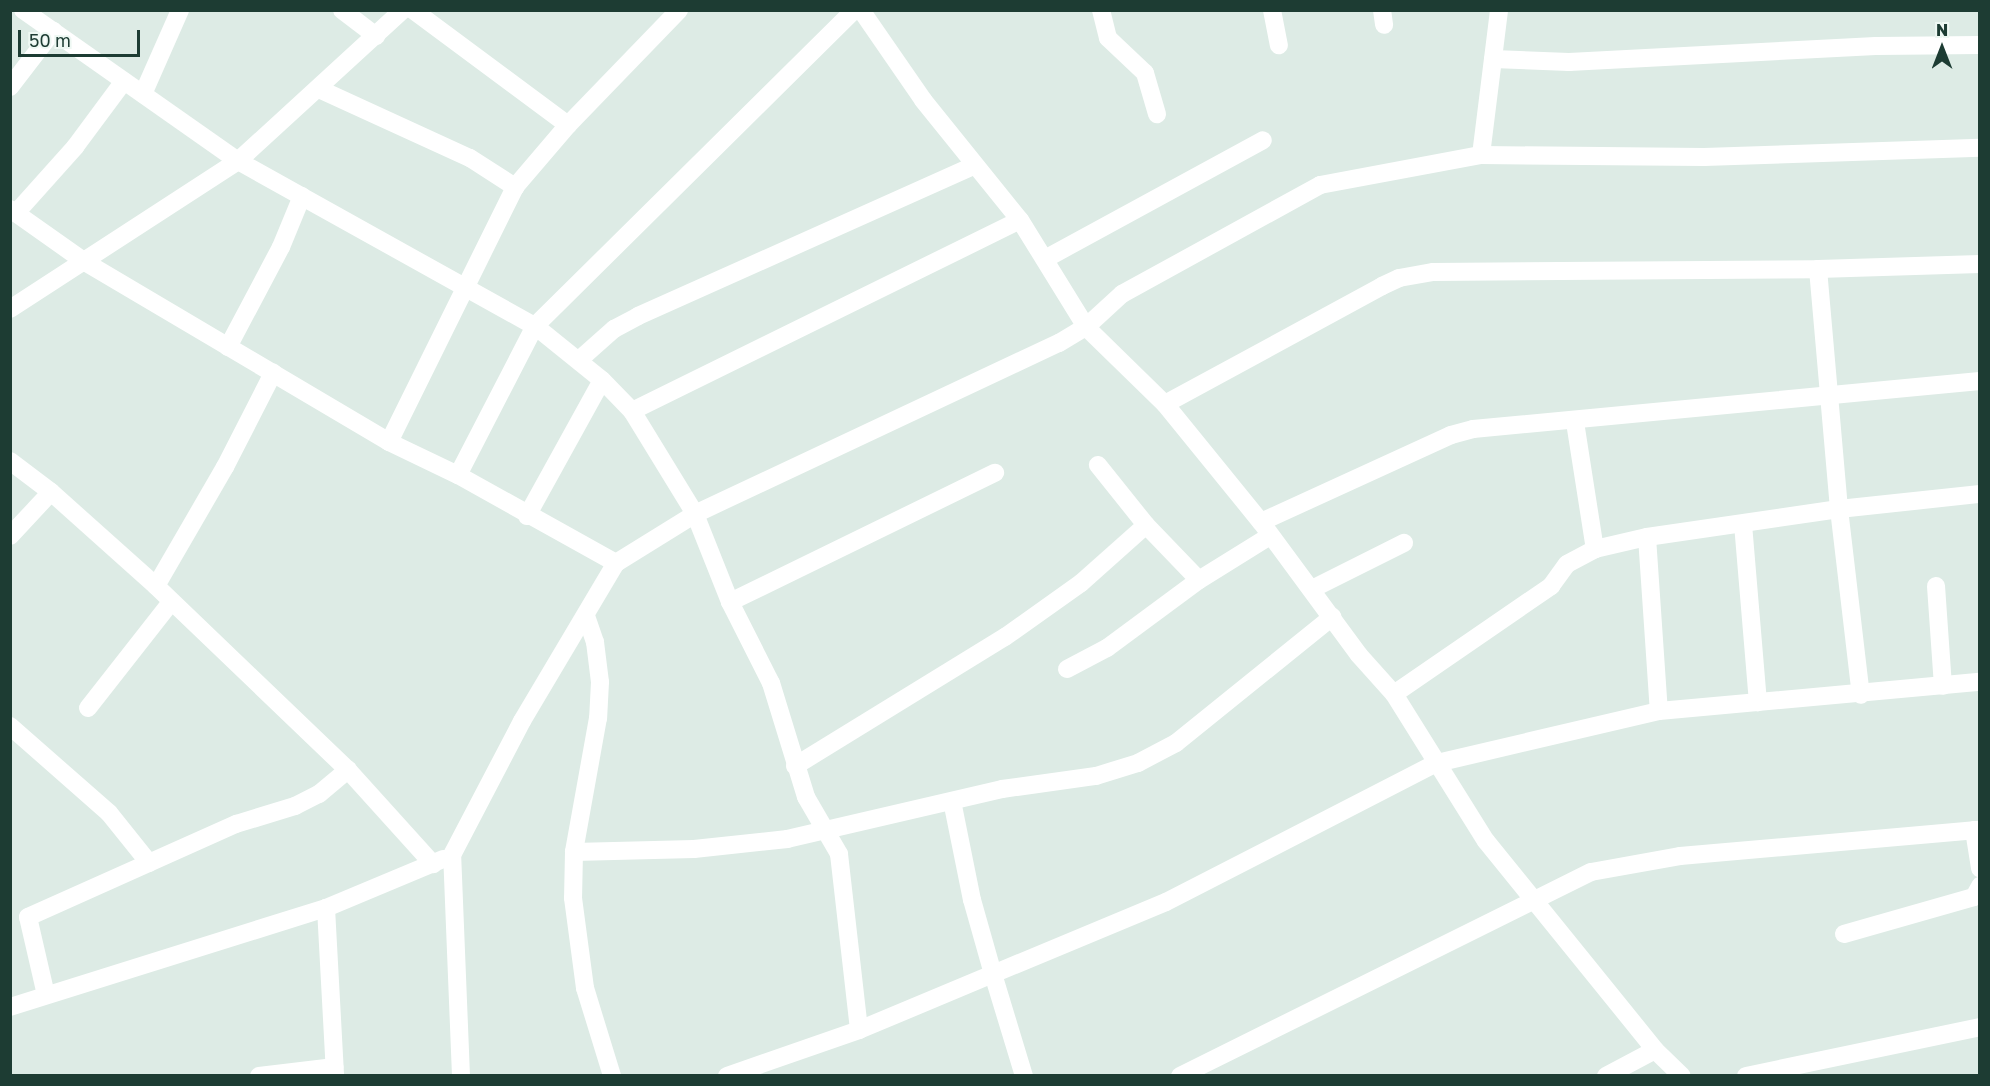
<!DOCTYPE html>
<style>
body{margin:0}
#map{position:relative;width:1990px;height:1086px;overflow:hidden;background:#ddebe5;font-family:"Golos Text",sans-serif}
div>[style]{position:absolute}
.minor>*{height:18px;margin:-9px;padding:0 9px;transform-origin:9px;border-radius:9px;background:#fff}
span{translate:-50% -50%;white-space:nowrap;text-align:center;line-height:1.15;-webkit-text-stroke:5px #eef8f3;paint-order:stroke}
.frame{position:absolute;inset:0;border:12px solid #1d3c33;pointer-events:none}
.north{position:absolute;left:1912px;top:18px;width:60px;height:60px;-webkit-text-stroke:4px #eef8f3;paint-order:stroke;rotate:0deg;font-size:16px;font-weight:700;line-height:24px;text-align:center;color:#1d3c33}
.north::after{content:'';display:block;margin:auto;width:21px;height:27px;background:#1d3c33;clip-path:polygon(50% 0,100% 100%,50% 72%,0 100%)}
.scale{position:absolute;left:18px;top:30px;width:122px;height:27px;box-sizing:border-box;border:3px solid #1d3c33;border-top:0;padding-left:8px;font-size:18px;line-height:21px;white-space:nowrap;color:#1d3c33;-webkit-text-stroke:4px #eef8f3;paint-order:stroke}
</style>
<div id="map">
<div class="minor">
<div style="left:23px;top:10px;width:263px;rotate:35.1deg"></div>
<div style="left:238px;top:161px;width:340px;rotate:29.1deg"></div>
<div style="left:535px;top:326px;width:86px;rotate:38.9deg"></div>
<div style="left:602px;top:380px;width:43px;rotate:45.9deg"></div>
<div style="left:632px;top:411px;width:121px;rotate:58.5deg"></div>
<div style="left:695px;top:514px;width:95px;rotate:68.3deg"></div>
<div style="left:730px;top:602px;width:91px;rotate:63.2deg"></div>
<div style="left:771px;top:683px;width:119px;rotate:72.9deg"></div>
<div style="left:806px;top:797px;width:66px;rotate:59.9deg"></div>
<div style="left:839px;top:854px;width:177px;rotate:83.5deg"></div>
<div style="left:342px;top:10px;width:43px;rotate:37.4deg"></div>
<div style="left:413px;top:10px;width:193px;rotate:36.6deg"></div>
<div style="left:861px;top:10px;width:109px;rotate:55.4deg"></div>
<div style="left:923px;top:100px;width:154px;rotate:51.1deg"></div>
<div style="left:1020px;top:220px;width:126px;rotate:58.3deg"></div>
<div style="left:1086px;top:327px;width:110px;rotate:44.3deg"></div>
<div style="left:1165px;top:404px;width:152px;rotate:50.9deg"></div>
<div style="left:1261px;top:522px;width:165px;rotate:53.6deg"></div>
<div style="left:1359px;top:655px;width:52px;rotate:48.1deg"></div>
<div style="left:1394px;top:694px;width:173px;rotate:58deg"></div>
<div style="left:1486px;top:841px;width:269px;rotate:51deg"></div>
<div style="left:1655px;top:1050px;width:37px;rotate:44deg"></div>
<div style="left:1101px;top:10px;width:29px;rotate:76deg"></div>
<div style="left:1108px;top:38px;width:51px;rotate:43.4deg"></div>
<div style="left:1145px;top:73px;width:43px;rotate:73.7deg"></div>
<div style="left:1272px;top:10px;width:36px;rotate:79deg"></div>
<div style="left:1382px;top:10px;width:15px;rotate:82deg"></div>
<div style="left:1493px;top:59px;width:76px;rotate:2.3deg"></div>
<div style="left:1569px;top:62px;width:307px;rotate:-3deg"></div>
<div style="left:1876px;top:46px;width:104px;rotate:-0.6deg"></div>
<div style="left:10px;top:87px;width:71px;rotate:-52.5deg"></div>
<div style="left:319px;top:89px;width:166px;rotate:24.6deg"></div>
<div style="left:470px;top:158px;width:54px;rotate:32.8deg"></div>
<div style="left:143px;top:94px;width:92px;rotate:-66.2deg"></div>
<div style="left:1481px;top:155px;width:146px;rotate:-82.9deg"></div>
<div style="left:10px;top:209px;width:92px;rotate:35.2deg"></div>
<div style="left:85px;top:262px;width:353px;rotate:30.6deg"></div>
<div style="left:389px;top:442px;width:76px;rotate:25.6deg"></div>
<div style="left:458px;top:475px;width:181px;rotate:29.1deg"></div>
<div style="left:16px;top:213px;width:89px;rotate:-48.2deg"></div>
<div style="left:75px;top:147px;width:82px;rotate:-53.4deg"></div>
<div style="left:1045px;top:259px;width:248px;rotate:-28.6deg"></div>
<div style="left:1818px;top:269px;width:241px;rotate:85deg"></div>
<div style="left:1839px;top:509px;width:187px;rotate:83.3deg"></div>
<div style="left:10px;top:309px;width:272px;rotate:-33deg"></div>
<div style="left:238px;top:161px;width:224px;rotate:-42.5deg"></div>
<div style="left:228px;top:347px;width:113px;rotate:-62.1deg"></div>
<div style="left:281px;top:247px;width:55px;rotate:-67.6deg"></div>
<div style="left:579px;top:360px;width:47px;rotate:-41.5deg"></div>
<div style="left:614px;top:329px;width:27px;rotate:-28deg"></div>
<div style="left:638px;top:316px;width:369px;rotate:-24.1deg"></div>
<div style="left:1165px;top:404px;width:247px;rotate:-28.5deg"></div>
<div style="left:1382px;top:286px;width:19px;rotate:-25deg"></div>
<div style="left:1399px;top:278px;width:35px;rotate:-10deg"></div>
<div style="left:1433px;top:272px;width:385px;rotate:-0.4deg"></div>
<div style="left:1818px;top:269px;width:162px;rotate:-1.8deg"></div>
<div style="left:632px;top:411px;width:432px;rotate:-26.2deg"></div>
<div style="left:1575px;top:422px;width:129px;rotate:81.1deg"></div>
<div style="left:389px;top:442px;width:284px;rotate:-63.7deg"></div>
<div style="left:515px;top:187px;width:82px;rotate:-49.5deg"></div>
<div style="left:568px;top:125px;width:160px;rotate:-46deg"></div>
<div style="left:10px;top:461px;width:51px;rotate:37.1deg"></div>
<div style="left:51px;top:492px;width:141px;rotate:41.8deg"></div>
<div style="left:156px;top:586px;width:266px;rotate:43.8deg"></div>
<div style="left:348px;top:770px;width:127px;rotate:47.9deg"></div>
<div style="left:458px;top:475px;width:168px;rotate:-62.7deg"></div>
<div style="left:535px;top:326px;width:449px;rotate:-44.7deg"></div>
<div style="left:527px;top:516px;width:155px;rotate:-61.1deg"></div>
<div style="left:1261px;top:522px;width:209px;rotate:-24.6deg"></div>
<div style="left:1451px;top:435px;width:23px;rotate:-15deg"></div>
<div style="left:1473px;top:429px;width:509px;rotate:-5.41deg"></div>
<div style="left:1743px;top:524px;width:179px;rotate:85.2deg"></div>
<div style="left:1146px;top:525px;width:76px;rotate:46.1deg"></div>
<div style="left:10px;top:536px;width:60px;rotate:-47deg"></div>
<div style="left:1647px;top:537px;width:174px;rotate:86.1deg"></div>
<div style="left:156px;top:586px;width:138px;rotate:-59.9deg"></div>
<div style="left:225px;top:467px;width:106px;rotate:-62.9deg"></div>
<div style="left:1936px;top:586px;width:100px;rotate:86deg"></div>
<div style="left:1312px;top:589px;width:103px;rotate:-26.6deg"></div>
<div style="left:730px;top:602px;width:295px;rotate:-26deg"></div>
<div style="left:586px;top:616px;width:28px;rotate:71deg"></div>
<div style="left:595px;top:642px;width:40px;rotate:82.9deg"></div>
<div style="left:600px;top:682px;width:36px;rotate:93deg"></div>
<div style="left:598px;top:718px;width:136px;rotate:100.2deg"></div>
<div style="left:574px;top:852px;width:46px;rotate:91.2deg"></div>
<div style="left:573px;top:898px;width:91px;rotate:82.4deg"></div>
<div style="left:585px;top:988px;width:92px;rotate:72.9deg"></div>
<div style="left:1067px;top:669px;width:45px;rotate:-27.7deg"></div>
<div style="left:1107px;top:648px;width:114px;rotate:-36.5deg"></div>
<div style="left:1199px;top:580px;width:84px;rotate:-31.8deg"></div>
<div style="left:1394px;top:694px;width:191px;rotate:-34.5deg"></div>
<div style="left:1551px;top:586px;width:27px;rotate:-54deg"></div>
<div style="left:1567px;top:564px;width:32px;rotate:-28deg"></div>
<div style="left:1595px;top:549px;width:53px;rotate:-13deg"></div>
<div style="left:1647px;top:537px;width:194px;rotate:-8.3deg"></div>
<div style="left:1839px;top:509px;width:142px;rotate:-6.1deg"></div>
<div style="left:88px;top:708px;width:135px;rotate:-51.9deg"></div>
<div style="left:10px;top:726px;width:132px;rotate:41.3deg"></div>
<div style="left:109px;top:813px;width:64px;rotate:51.3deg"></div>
<div style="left:795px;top:766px;width:246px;rotate:-31.6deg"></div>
<div style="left:1005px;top:637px;width:93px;rotate:-35.4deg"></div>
<div style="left:1081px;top:583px;width:87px;rotate:-41.7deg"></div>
<div style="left:1146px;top:525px;width:77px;rotate:-128.7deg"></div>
<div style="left:1974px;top:830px;width:39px;rotate:81deg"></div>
<div style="left:574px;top:852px;width:120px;rotate:-1.4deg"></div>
<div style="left:694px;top:849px;width:94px;rotate:-6.1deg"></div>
<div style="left:787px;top:839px;width:221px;rotate:-13.1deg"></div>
<div style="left:1002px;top:789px;width:95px;rotate:-7.9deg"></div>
<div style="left:1096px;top:776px;width:44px;rotate:-17.2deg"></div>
<div style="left:1138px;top:763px;width:43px;rotate:-27.8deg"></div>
<div style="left:1176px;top:743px;width:201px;rotate:-38.9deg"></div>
<div style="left:326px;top:908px;width:168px;rotate:86.9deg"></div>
<div style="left:1844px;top:934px;width:135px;rotate:-15.9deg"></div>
<div style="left:1974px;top:897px;width:13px;rotate:-61deg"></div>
<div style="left:46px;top:995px;width:80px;rotate:-103deg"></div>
<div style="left:28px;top:917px;width:228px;rotate:-24.1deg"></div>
<div style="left:236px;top:824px;width:62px;rotate:-17deg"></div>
<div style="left:295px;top:806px;width:27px;rotate:-27deg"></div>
<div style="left:319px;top:794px;width:38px;rotate:-40deg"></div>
<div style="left:10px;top:1007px;width:331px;rotate:-17.4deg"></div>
<div style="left:326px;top:908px;width:127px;rotate:-22.7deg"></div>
<div style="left:259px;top:1076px;width:76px;rotate:-6.8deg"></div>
<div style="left:461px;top:1076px;width:221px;rotate:-92.3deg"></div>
<div style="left:452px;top:855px;width:151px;rotate:-62.4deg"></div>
<div style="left:522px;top:721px;width:184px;rotate:-59.3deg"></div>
<div style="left:616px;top:563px;width:93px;rotate:-31.8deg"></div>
<div style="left:695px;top:514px;width:402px;rotate:-25.2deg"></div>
<div style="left:1059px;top:343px;width:31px;rotate:-31deg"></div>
<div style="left:1086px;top:327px;width:49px;rotate:-42.5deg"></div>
<div style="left:1122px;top:294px;width:226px;rotate:-28.8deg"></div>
<div style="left:1320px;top:185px;width:164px;rotate:-10.6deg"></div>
<div style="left:1481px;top:155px;width:223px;rotate:0.5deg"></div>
<div style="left:1704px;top:157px;width:276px;rotate:-1.9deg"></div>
<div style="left:727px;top:1076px;width:140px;rotate:-19.2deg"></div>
<div style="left:859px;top:1030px;width:145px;rotate:-22.7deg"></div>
<div style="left:993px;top:974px;width:77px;rotate:-105.8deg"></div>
<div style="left:972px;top:900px;width:101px;rotate:-101.4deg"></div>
<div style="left:1024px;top:1076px;width:107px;rotate:-106.9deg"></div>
<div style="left:993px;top:974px;width:187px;rotate:-22.6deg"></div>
<div style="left:1166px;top:902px;width:305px;rotate:-27.2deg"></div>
<div style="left:1437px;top:763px;width:228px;rotate:-13.2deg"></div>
<div style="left:1659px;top:711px;width:322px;rotate:-5.2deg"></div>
<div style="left:1180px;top:1076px;width:459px;rotate:-26.4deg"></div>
<div style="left:1591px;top:872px;width:90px;rotate:-10.2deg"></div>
<div style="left:1680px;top:856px;width:301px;rotate:-5deg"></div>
<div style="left:1606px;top:1076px;width:55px;rotate:-28deg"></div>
<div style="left:1746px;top:1076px;width:239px;rotate:-11.8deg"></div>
</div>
<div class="frame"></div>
<div class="north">N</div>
<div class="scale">50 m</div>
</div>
